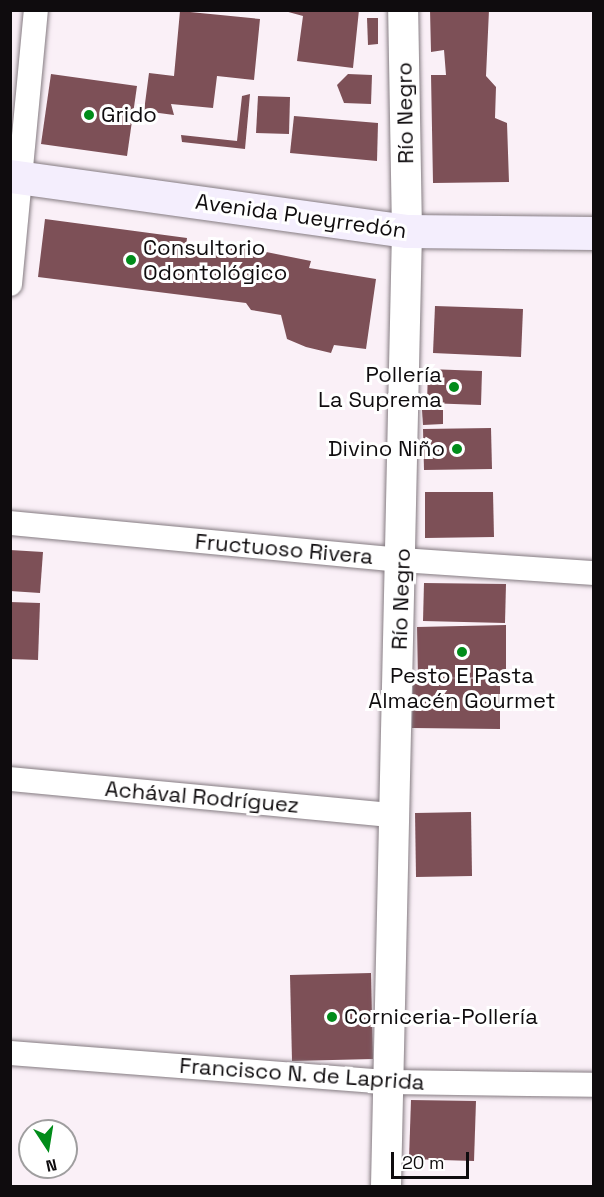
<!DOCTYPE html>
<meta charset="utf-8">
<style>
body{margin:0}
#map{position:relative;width:604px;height:1197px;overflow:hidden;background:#faf0f7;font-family:"Space Grotesk",sans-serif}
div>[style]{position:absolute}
.building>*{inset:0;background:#7d5057}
.roads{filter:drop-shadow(0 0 2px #857c82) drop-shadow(0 0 2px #857c82)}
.minor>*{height:24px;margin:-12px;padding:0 12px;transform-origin:12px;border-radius:12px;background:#fff}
.tertiary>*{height:30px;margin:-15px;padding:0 15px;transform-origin:15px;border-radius:15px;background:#fff}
.secondary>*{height:33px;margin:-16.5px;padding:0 16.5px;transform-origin:16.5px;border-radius:16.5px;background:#f4eefd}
.dots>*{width:16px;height:16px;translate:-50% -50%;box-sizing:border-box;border:3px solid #fff;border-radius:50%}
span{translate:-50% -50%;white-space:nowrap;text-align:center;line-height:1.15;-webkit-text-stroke:6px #fff;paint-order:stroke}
.street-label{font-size:22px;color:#0f0c0e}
.poi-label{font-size:22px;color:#0f0c0e}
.left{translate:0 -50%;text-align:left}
.right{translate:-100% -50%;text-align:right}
.frame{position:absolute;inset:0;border:12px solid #0f0c0e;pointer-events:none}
.north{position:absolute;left:18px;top:1119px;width:60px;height:60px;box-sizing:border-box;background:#fff;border:2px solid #9f9e9f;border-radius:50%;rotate:168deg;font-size:16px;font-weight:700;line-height:24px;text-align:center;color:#0f0c0e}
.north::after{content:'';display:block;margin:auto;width:21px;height:27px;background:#018c1a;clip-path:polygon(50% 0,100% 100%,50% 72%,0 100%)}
.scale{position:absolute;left:391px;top:1152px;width:78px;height:27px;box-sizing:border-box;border:3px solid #0f0c0e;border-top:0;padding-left:8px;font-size:18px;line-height:21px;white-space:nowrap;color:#0f0c0e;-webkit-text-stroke:4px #fff;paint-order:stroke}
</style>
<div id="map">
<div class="building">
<div style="clip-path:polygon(281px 10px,359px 10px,353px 68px,297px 61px,303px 16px)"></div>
<div style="clip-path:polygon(430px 10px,489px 10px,486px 76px,496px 87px,495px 118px,507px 123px,509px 182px,433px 183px,431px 75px,446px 75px,444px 50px,431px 52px)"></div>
<div style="clip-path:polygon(180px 11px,260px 19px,254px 80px,217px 76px,213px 108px,171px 104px,174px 115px,144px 111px,149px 73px,174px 76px)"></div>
<div style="clip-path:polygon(367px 18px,378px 18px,378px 44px,368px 45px)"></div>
<div style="clip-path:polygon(51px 74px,137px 86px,127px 156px,41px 144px)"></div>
<div style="clip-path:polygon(348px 74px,372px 75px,371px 104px,344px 103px,337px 85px)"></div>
<div style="clip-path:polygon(250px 94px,245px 149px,182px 142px,181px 135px,237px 141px,242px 96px)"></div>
<div style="clip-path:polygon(258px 96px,290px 97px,289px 134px,256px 133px)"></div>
<div style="clip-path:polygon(294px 116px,378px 123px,377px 161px,290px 153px)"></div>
<div style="clip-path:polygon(45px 219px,187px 238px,185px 254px,201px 254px,211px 241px,311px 261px,309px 268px,376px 279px,366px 349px,334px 345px,331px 353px,306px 347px,287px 339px,281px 315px,251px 310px,246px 303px,38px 277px)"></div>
<div style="clip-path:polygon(435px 306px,523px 309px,521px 357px,433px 353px)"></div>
<div style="clip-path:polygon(428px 369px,482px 371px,481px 405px,427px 403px)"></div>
<div style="clip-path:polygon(443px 409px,443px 424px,423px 425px,422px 410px)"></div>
<div style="clip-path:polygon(491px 428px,492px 469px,424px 470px,423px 429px)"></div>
<div style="clip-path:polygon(425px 492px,493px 492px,494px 537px,425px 538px)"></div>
<div style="clip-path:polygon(10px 550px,43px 552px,40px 593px,10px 591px)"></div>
<div style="clip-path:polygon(424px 583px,506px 584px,505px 623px,423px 621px)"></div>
<div style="clip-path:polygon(10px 602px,40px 603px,38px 660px,10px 659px)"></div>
<div style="clip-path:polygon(506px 625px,506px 677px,444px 678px,500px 679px,500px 729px,412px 728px,413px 679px,418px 679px,417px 627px)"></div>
<div style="clip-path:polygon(471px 812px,472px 876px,416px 877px,415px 813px)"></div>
<div style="clip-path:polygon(371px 973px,373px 1059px,292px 1061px,290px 975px)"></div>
<div style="clip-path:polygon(411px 1100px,476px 1101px,474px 1161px,409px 1159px)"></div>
</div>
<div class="roads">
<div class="minor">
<div style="left:10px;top:284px;width:275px;rotate:-84.6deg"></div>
<div style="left:10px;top:523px;width:394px;rotate:5.4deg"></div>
<div style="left:402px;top:560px;width:192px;rotate:3.9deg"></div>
<div style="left:10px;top:779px;width:386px;rotate:5.4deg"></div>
<div style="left:10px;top:1053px;width:380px;rotate:4.4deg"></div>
<div style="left:389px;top:1082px;width:205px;rotate:0.8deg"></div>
</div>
<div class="tertiary">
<div style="left:386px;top:1186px;width:955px;rotate:-88.74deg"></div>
<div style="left:407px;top:231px;width:221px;rotate:-91deg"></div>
</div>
<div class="secondary">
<div style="left:10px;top:176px;width:401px;rotate:7.9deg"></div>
<div style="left:407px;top:231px;width:187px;rotate:0.6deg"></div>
</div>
</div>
<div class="dots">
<div style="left:89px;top:115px;background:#018c1a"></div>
<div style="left:131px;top:260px;background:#018c1a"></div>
<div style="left:454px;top:387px;background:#018c1a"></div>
<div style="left:457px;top:449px;background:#018c1a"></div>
<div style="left:462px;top:652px;background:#018c1a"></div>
<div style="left:332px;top:1017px;background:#018c1a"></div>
</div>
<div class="street-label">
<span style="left:405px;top:113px;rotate:-91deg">Río Negro</span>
<span style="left:301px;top:216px;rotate:8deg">Avenida Pueyrredón</span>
<span style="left:284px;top:549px;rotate:5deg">Fructuoso Rivera</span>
<span style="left:401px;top:599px;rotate:-88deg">Río Negro</span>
<span style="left:202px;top:797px;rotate:5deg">Achával Rodríguez</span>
<span style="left:302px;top:1074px;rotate:4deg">Francisco N. de Laprida</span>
</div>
<div class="poi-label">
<span class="left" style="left:101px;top:115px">Grido</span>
<span class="left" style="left:143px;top:260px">Consultorio<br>Odontológico</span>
<span class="right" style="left:442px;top:387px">Pollería<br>La Suprema</span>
<span class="right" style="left:445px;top:449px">Divino Niño</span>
<span style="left:462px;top:688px">Pesto E Pasta<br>Almacén Gourmet</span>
<span class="left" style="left:344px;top:1017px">Corniceria-Pollería</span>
</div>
<div class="frame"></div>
<div class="north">N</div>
<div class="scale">20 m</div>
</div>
